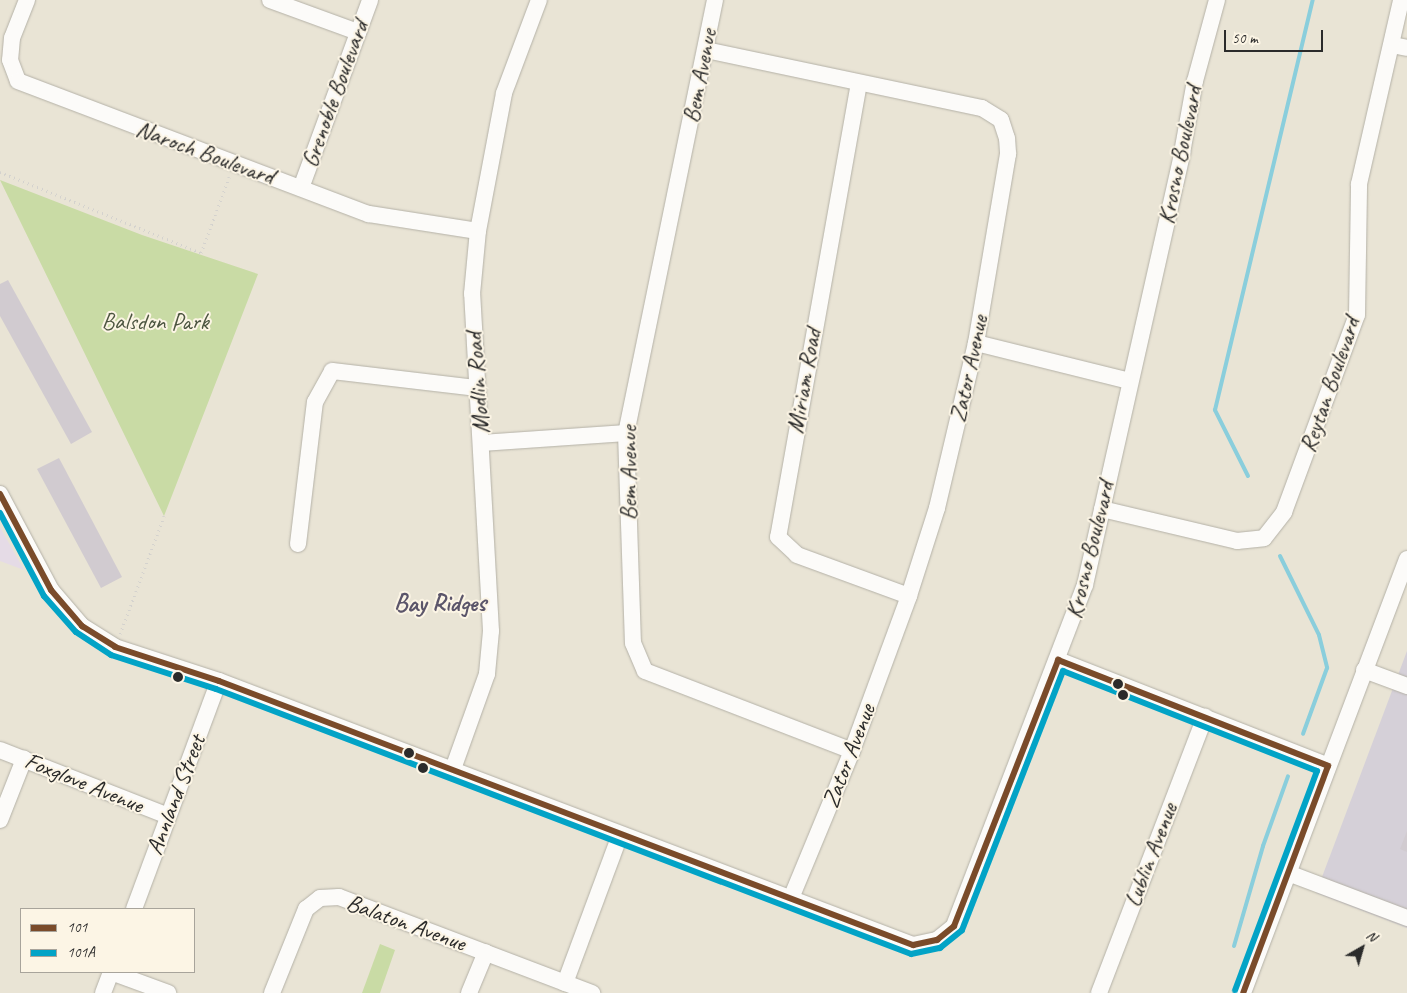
<!DOCTYPE html>
<style>
body{margin:0}
#map{position:relative;width:1407px;height:993px;overflow:hidden;background:#e9e4d5;font-family:Caveat,sans-serif}
div>[style]{position:absolute}
.built>*{inset:0;background:#e5dbe6}
.industrial>*{inset:0;background:#d5d0d8}
.green>*{inset:0;background:#c9dba5}
.stream>*{height:4px;margin:-2px;padding:0 2px;transform-origin:2px;border-radius:2px;background:#8acedc}
.building>*{inset:0;background:#d1cbd0}
.path>*{height:2.5px;margin-top:-1.25px;transform-origin:0;background:repeating-linear-gradient(90deg,#d4d2ce 0 1px,transparent 0 5px)}
.roads{filter:drop-shadow(0 0 1px #b4b1a7) drop-shadow(0 0 1px #b4b1a7)}
.minor>*{height:16px;margin:-8px;padding:0 8px;transform-origin:8px;border-radius:8px;background:#fcfbf9}
.bus-1>*{height:6px;margin:-3px;padding:0 3px;transform-origin:3px;border-radius:3px;background:#7a4b2a}
.bus-2>*{height:6px;margin:-3px;padding:0 3px;transform-origin:3px;border-radius:3px;background:#02a3c6}
.dots>*{width:14px;height:14px;translate:-50% -50%;box-sizing:border-box;border:2px solid #fcf5e5;border-radius:50%}
span{translate:-50% -50%;white-space:nowrap;text-align:center;line-height:1.15;-webkit-text-stroke:4px #fcf5e5;paint-order:stroke}
.street-label{font-size:24px;color:#2b2b2b}
.park-label{font-size:24px;color:#4c5540}
.neighbourhood-label{font-size:25px;color:#5b556a;font-weight:700}
.legend{position:absolute;left:20px;top:908px;width:175px;height:65px;box-sizing:border-box;background:#fcf5e5;border:1px solid #a8a49b;margin:0;padding:6px 9px;list-style:none;font-size:15px;color:#2b2b2b}
.legend li{display:flex;align-items:center;gap:10px;height:25px}
.legend b{width:25px;border:1px solid #a8a49b}
.north{position:absolute;left:1337px;top:923px;width:50px;height:50px;-webkit-text-stroke:4px #fcf5e5;paint-order:stroke;rotate:38deg;font-size:14px;font-weight:700;line-height:20px;text-align:center;color:#2b2b2b}
.north::after{content:'';display:block;margin:auto;width:18px;height:22px;background:#2b2b2b;clip-path:polygon(50% 0,100% 100%,50% 72%,0 100%)}
.scale{position:absolute;left:1224px;top:30px;width:99px;height:22px;box-sizing:border-box;border:2px solid #2b2b2b;border-top:0;padding-left:6px;font-size:15px;line-height:18px;white-space:nowrap;color:#2b2b2b;-webkit-text-stroke:4px #fcf5e5;paint-order:stroke}
</style>
<div id="map">
<div class="built">
<div style="clip-path:polygon(0 527px,24px 570px,0 561px)"></div>
</div>
<div class="industrial">
<div style="clip-path:polygon(1407px 651px,1407px 928px,1316px 893px)"></div>
</div>
<div class="green">
<div style="clip-path:polygon(0 180px,142px 235px,258px 274px,164px 516px)"></div>
<div style="clip-path:polygon(380px 944px,395px 950px,380px 993px,362px 993px)"></div>
</div>
<div class="stream">
<div style="left:1248px;top:476px;width:74px;rotate:-116.6deg"></div>
<div style="left:1215px;top:410px;width:422px;rotate:-76.6deg"></div>
<div style="left:1280px;top:556px;width:88px;rotate:63.7deg"></div>
<div style="left:1319px;top:635px;width:34px;rotate:76deg"></div>
<div style="left:1327px;top:668px;width:70px;rotate:110deg"></div>
<div style="left:1234px;top:946px;width:104px;rotate:-73.8deg"></div>
<div style="left:1263px;top:846px;width:74px;rotate:-70.3deg"></div>
</div>
<div class="building">
<div style="clip-path:polygon(8px 280px,92px 432px,71px 444px,0 316px,0 284px)"></div>
<div style="clip-path:polygon(59px 458px,122px 577px,101px 588px,37px 469px)"></div>
<div style="clip-path:polygon(1407px 831px,1407px 852px,1400px 849px)"></div>
</div>
<div class="path">
<div style="left:0;top:172px;width:217px;rotate:21.9deg"></div>
<div style="left:201px;top:253px;width:81px;rotate:-69.8deg"></div>
<div style="left:120px;top:634px;width:126px;rotate:-69.6deg"></div>
</div>
<div class="roads">
<div class="minor">
<div style="left:27px;top:0;width:41px;rotate:111.5deg"></div>
<div style="left:12px;top:38px;width:22px;rotate:95deg"></div>
<div style="left:10px;top:60px;width:22px;rotate:69deg"></div>
<div style="left:18px;top:81px;width:375px;rotate:20.8deg"></div>
<div style="left:369px;top:214px;width:110px;rotate:8.9deg"></div>
<div style="left:270px;top:0;width:94px;rotate:20deg"></div>
<div style="left:715px;top:0;width:442px;rotate:101.6deg"></div>
<div style="left:626px;top:433px;width:210px;rotate:88.1deg"></div>
<div style="left:633px;top:643px;width:30px;rotate:67deg"></div>
<div style="left:645px;top:671px;width:222px;rotate:21.1deg"></div>
<div style="left:1392px;top:45px;width:15px;rotate:11deg"></div>
<div style="left:706px;top:50px;width:282px;rotate:11.9deg"></div>
<div style="left:982px;top:108px;width:22px;rotate:32deg"></div>
<div style="left:1001px;top:120px;width:19px;rotate:72deg"></div>
<div style="left:1007px;top:138px;width:16px;rotate:86deg"></div>
<div style="left:1008px;top:154px;width:192px;rotate:99.6deg"></div>
<div style="left:976px;top:343px;width:170px;rotate:103.3deg"></div>
<div style="left:937px;top:508px;width:92px;rotate:107.7deg"></div>
<div style="left:909px;top:596px;width:165px;rotate:110.2deg"></div>
<div style="left:852px;top:751px;width:159px;rotate:112.5deg"></div>
<div style="left:859px;top:83px;width:461px;rotate:100.1deg"></div>
<div style="left:778px;top:537px;width:26px;rotate:43deg"></div>
<div style="left:797px;top:555px;width:119px;rotate:20.1deg"></div>
<div style="left:301px;top:188px;width:200px;rotate:-69.8deg"></div>
<div style="left:976px;top:343px;width:158px;rotate:13.9deg"></div>
<div style="left:482px;top:443px;width:144px;rotate:-4deg"></div>
<div style="left:0;top:494px;width:109px;rotate:62deg"></div>
<div style="left:51px;top:590px;width:48px;rotate:49.3deg"></div>
<div style="left:82px;top:626px;width:39px;rotate:32deg"></div>
<div style="left:115px;top:647px;width:109px;rotate:18.1deg"></div>
<div style="left:219px;top:681px;width:743px;rotate:20.83deg"></div>
<div style="left:913px;top:945px;width:25px;rotate:-12deg"></div>
<div style="left:937px;top:940px;width:22px;rotate:-39deg"></div>
<div style="left:954px;top:926px;width:365px;rotate:-69deg"></div>
<div style="left:1085px;top:585px;width:443px;rotate:-77.3deg"></div>
<div style="left:1182px;top:153px;width:73px;rotate:-79.8deg"></div>
<div style="left:1195px;top:81px;width:84px;rotate:-74.8deg"></div>
<div style="left:1102px;top:509px;width:139px;rotate:13.3deg"></div>
<div style="left:1237px;top:541px;width:27px;rotate:-6deg"></div>
<div style="left:1264px;top:538px;width:33px;rotate:-52deg"></div>
<div style="left:1284px;top:512px;width:210px;rotate:-69.7deg"></div>
<div style="left:1357px;top:315px;width:131px;rotate:-89.1deg"></div>
<div style="left:1359px;top:184px;width:189px;rotate:-77.1deg"></div>
<div style="left:298px;top:544px;width:143px;rotate:-83.2deg"></div>
<div style="left:315px;top:402px;width:35px;rotate:-61deg"></div>
<div style="left:332px;top:371px;width:145px;rotate:6.7deg"></div>
<div style="left:1058px;top:660px;width:290px;rotate:21.4deg"></div>
<div style="left:1364px;top:670px;width:46px;rotate:20.4deg"></div>
<div style="left:0;top:750px;width:180px;rotate:21.4deg"></div>
<div style="left:453px;top:769px;width:101px;rotate:-70.3deg"></div>
<div style="left:487px;top:674px;width:43px;rotate:-84.7deg"></div>
<div style="left:491px;top:631px;width:338px;rotate:-93.2deg"></div>
<div style="left:472px;top:294px;width:63px;rotate:-84.6deg"></div>
<div style="left:478px;top:231px;width:140px;rotate:-79.3deg"></div>
<div style="left:504px;top:93px;width:99px;rotate:-69.4deg"></div>
<div style="left:0;top:820px;width:66px;rotate:-68.5deg"></div>
<div style="left:1288px;top:873px;width:127px;rotate:20.7deg"></div>
<div style="left:134px;top:909px;width:243px;rotate:-69.6deg"></div>
<div style="left:111px;top:972px;width:61px;rotate:20.2deg"></div>
<div style="left:565px;top:983px;width:158px;rotate:-69.6deg"></div>
<div style="left:103px;top:993px;width:22px;rotate:-69deg"></div>
<div style="left:272px;top:993px;width:91px;rotate:-68deg"></div>
<div style="left:306px;top:909px;width:18px;rotate:-38deg"></div>
<div style="left:320px;top:898px;width:19px;rotate:-3deg"></div>
<div style="left:339px;top:897px;width:271px;rotate:20.8deg"></div>
<div style="left:469px;top:993px;width:44px;rotate:-67.5deg"></div>
<div style="left:1099px;top:993px;width:296px;rotate:-69deg"></div>
<div style="left:1243px;top:993px;width:464px;rotate:-69.3deg"></div>
</div>
</div>
<div class="bus-1">
<div style="left:0;top:494px;width:109px;rotate:62deg"></div>
<div style="left:51px;top:590px;width:48px;rotate:49.3deg"></div>
<div style="left:82px;top:626px;width:39px;rotate:32deg"></div>
<div style="left:115px;top:647px;width:109px;rotate:18.1deg"></div>
<div style="left:219px;top:681px;width:743px;rotate:20.83deg"></div>
<div style="left:913px;top:945px;width:25px;rotate:-12deg"></div>
<div style="left:937px;top:940px;width:22px;rotate:-39deg"></div>
<div style="left:954px;top:926px;width:286px;rotate:-68.6deg"></div>
<div style="left:1058px;top:660px;width:290px;rotate:21.4deg"></div>
<div style="left:1328px;top:766px;width:242px;rotate:110.5deg"></div>
</div>
<div class="bus-2">
<div style="left:0;top:513px;width:94px;rotate:62.1deg"></div>
<div style="left:44px;top:596px;width:48px;rotate:48.4deg"></div>
<div style="left:76px;top:632px;width:42px;rotate:33.3deg"></div>
<div style="left:111px;top:655px;width:110px;rotate:17.9deg"></div>
<div style="left:216px;top:689px;width:744px;rotate:20.87deg"></div>
<div style="left:911px;top:954px;width:30px;rotate:-12deg"></div>
<div style="left:940px;top:948px;width:28px;rotate:-39deg"></div>
<div style="left:962px;top:930px;width:278px;rotate:-68.7deg"></div>
<div style="left:1063px;top:671px;width:273px;rotate:21.5deg"></div>
<div style="left:1317px;top:771px;width:234px;rotate:110.5deg"></div>
</div>
<div class="dots">
<div style="left:178px;top:677px;background:#2b2b2b"></div>
<div style="left:1118px;top:684px;background:#2b2b2b"></div>
<div style="left:1123px;top:695px;background:#2b2b2b"></div>
<div style="left:409px;top:753px;background:#2b2b2b"></div>
<div style="left:423px;top:768px;background:#2b2b2b"></div>
</div>
<div class="street-label">
<span style="left:700px;top:76px;rotate:-79deg">Bem Avenue</span>
<span style="left:335px;top:94px;rotate:-70deg">Grenoble Boulevard</span>
<span style="left:205px;top:153px;rotate:20deg">Naroch Boulevard</span>
<span style="left:1180px;top:155px;rotate:-78deg">Krosno Boulevard</span>
<span style="left:969px;top:369px;rotate:-78deg">Zator Avenue</span>
<span style="left:804px;top:381px;rotate:-80deg">Miriam Road</span>
<span style="left:478px;top:383px;rotate:-94deg">Modlin Road</span>
<span style="left:1330px;top:385px;rotate:-71deg">Reytan Boulevard</span>
<span style="left:629px;top:473px;rotate:-90deg">Bem Avenue</span>
<span style="left:1090px;top:550px;rotate:-76deg">Krosno Boulevard</span>
<span style="left:849px;top:756px;rotate:-69deg">Zator Avenue</span>
<span style="left:84px;top:783px;rotate:22deg">Foxglove Avenue</span>
<span style="left:176px;top:795px;rotate:-69deg">Annland Street</span>
<span style="left:1151px;top:855px;rotate:-69deg">Lublin Avenue</span>
<span style="left:406px;top:923px;rotate:20deg">Balaton Avenue</span>
</div>
<div class="park-label">
<span style="left:155px;top:322px">Balsdon Park</span>
</div>
<div class="neighbourhood-label">
<span style="left:440px;top:603px">Bay Ridges</span>
</div>
<ul class="legend">
<li><b style="height:6px;background:#7a4b2a"></b>101</li>
<li><b style="height:6px;background:#02a3c6"></b>101A</li>
</ul>
<div class="north">N</div>
<div class="scale">50 m</div>
</div>
